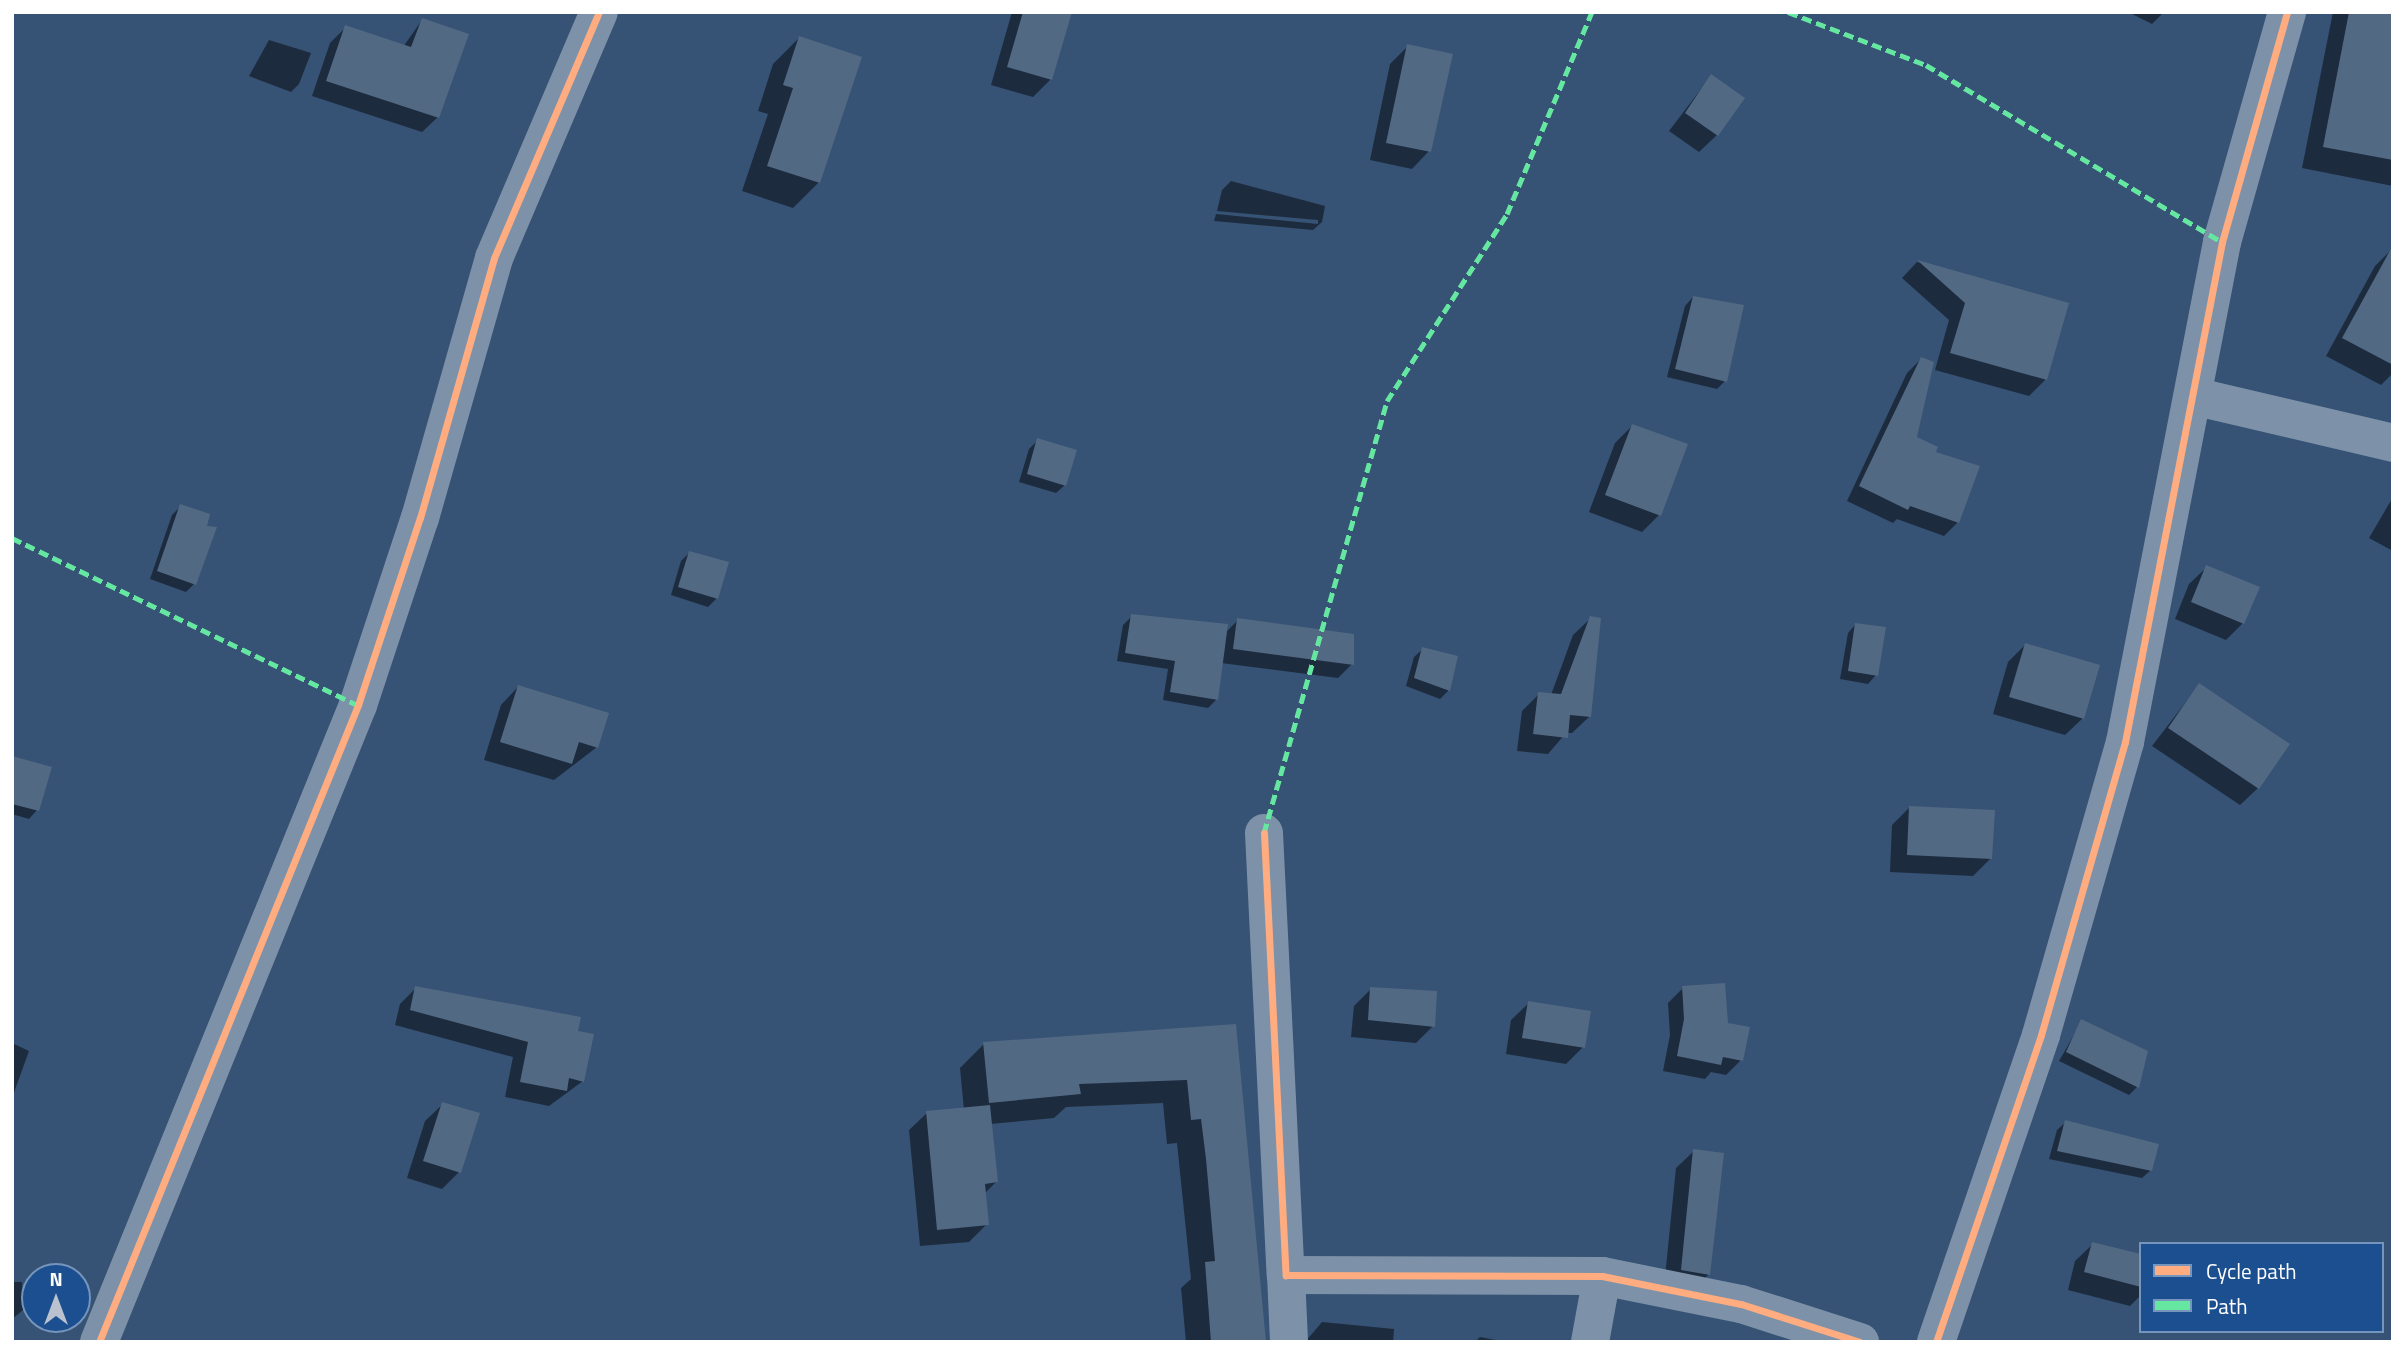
<!DOCTYPE html>
<style>
body{margin:0}
#map{position:relative;width:2405px;height:1354px;overflow:hidden;background:#365274;font-family:"Titillium Web",sans-serif}
div>[style]{position:absolute}
.shadow>*{inset:0;background:#0007}
.building>*{inset:0;background:#526984}
.street>*{height:38px;margin:-19px;padding:0 19px;transform-origin:19px;border-radius:19px;background:#7d92a8}
.quiet>*{height:5px;margin-top:-2.5px;transform-origin:0;background:repeating-linear-gradient(90deg,#66e7a1 0 10px,transparent 0 15px)}
.cycleway>*{height:7px;margin:-3.5px;padding:0 3.5px;transform-origin:3.5px;border-radius:3.5px;background:#ffac80}
span{translate:-50% -50%;white-space:nowrap;text-align:center;line-height:1.15;-webkit-text-stroke:7px #1b4f8f;paint-order:stroke}
.frame{position:absolute;inset:0;border:14px solid #fff;pointer-events:none}
.legend{position:absolute;left:2139px;top:1242px;width:245px;height:91px;box-sizing:border-box;background:#1b4f8f;border:2px solid #7695bc;margin:0;padding:9px 12px;list-style:none;font-size:21px;color:#fff}
.legend li{display:flex;align-items:center;gap:14px;height:35px}
.legend b{width:35px;border:2px solid #7695bc}
.north{position:absolute;left:21px;top:1263px;width:70px;height:70px;box-sizing:border-box;background:#1b4f8f;border:2px solid #7695bc;border-radius:50%;rotate:0deg;font-size:19px;font-weight:700;line-height:28px;text-align:center;color:#fff}
.north::after{content:'';display:block;margin:auto;width:24px;height:32px;background:#b9c2ce;clip-path:polygon(50% 0,100% 100%,50% 72%,0 100%)}
</style>
<div id="map">
<div class="shadow">
<div style="clip-path:polygon(1012px 12px,1070px 12px,1051px 79px,1033px 97px,991px 85px)"></div>
<div style="clip-path:polygon(2128px 12px,2164px 12px,2152px 24px)"></div>
<div style="clip-path:polygon(2333px 12px,2393px 12px,2393px 186px,2302px 168px)"></div>
<div style="clip-path:polygon(422px 20px,438px 117px,422px 132px,312px 96px,330px 43px,346px 27px,403px 47px)"></div>
<div style="clip-path:polygon(799px 38px,819px 182px,793px 208px,742px 191px,768px 114px,758px 111px,773px 64px)"></div>
<div style="clip-path:polygon(269px 40px,311px 53px,299px 84px,291px 92px,249px 76px)"></div>
<div style="clip-path:polygon(1408px 46px,1429px 151px,1412px 169px,1370px 160px,1390px 64px)"></div>
<div style="clip-path:polygon(1711px 76px,1717px 135px,1699px 152px,1669px 131px)"></div>
<div style="clip-path:polygon(1231px 181px,1325px 206px,1322px 222px,1313px 230px,1214px 221px,1216px 214px,1318px 224px,1318px 220px,1217px 211px,1222px 190px)"></div>
<div style="clip-path:polygon(2393px 248px,2393px 373px,2381px 385px,2326px 356px,2375px 266px)"></div>
<div style="clip-path:polygon(1917px 262px,2067px 304px,2046px 379px,2029px 396px,1935px 370px,1949px 320px,1902px 278px)"></div>
<div style="clip-path:polygon(1693px 297px,1725px 381px,1717px 389px,1667px 377px,1685px 306px)"></div>
<div style="clip-path:polygon(1921px 359px,1915px 438px,1934px 453px,1958px 522px,1944px 536px,1897px 519px,1893px 523px,1847px 501px,1907px 373px)"></div>
<div style="clip-path:polygon(1632px 426px,1659px 515px,1642px 532px,1589px 512px,1615px 443px)"></div>
<div style="clip-path:polygon(1038px 440px,1065px 485px,1056px 493px,1019px 482px,1029px 449px)"></div>
<div style="clip-path:polygon(2393px 497px,2393px 551px,2369px 538px)"></div>
<div style="clip-path:polygon(181px 506px,204px 527px,194px 584px,186px 592px,150px 579px,172px 515px)"></div>
<div style="clip-path:polygon(689px 553px,727px 563px,716px 599px,708px 607px,671px 595px,681px 561px)"></div>
<div style="clip-path:polygon(2207px 567px,2243px 623px,2226px 640px,2175px 619px,2189px 584px)"></div>
<div style="clip-path:polygon(1132px 616px,1226px 625px,1225px 633px,1238px 620px,1352px 664px,1338px 678px,1221px 663px,1216px 700px,1208px 708px,1163px 700px,1168px 669px,1117px 661px,1123px 625px)"></div>
<div style="clip-path:polygon(1591px 618px,1590px 716px,1572px 733px,1566px 733px,1548px 754px,1517px 751px,1522px 711px,1539px 694px,1551px 695px,1573px 635px)"></div>
<div style="clip-path:polygon(1856px 624px,1876px 675px,1868px 684px,1840px 679px,1848px 633px)"></div>
<div style="clip-path:polygon(2025px 645px,2083px 718px,2065px 735px,1993px 714px,2008px 662px)"></div>
<div style="clip-path:polygon(1423px 649px,1456px 658px,1448px 691px,1440px 699px,1406px 686px,1414px 657px)"></div>
<div style="clip-path:polygon(2199px 685px,2258px 788px,2240px 805px,2152px 746px)"></div>
<div style="clip-path:polygon(518px 687px,597px 747px,554px 780px,484px 760px,501px 705px)"></div>
<div style="clip-path:polygon(12px 762px,37px 810px,29px 819px,12px 814px)"></div>
<div style="clip-path:polygon(1909px 808px,1990px 859px,1973px 876px,1890px 872px,1892px 825px)"></div>
<div style="clip-path:polygon(416px 988px,576px 1032px,583px 1081px,549px 1106px,505px 1097px,513px 1057px,395px 1025px,400px 1004px)"></div>
<div style="clip-path:polygon(1683px 988px,1727px 1024px,1741px 1060px,1726px 1075px,1711px 1072px,1705px 1079px,1663px 1071px,1670px 1035px,1668px 1003px)"></div>
<div style="clip-path:polygon(1371px 989px,1433px 1026px,1416px 1043px,1351px 1037px,1354px 1006px)"></div>
<div style="clip-path:polygon(1529px 1003px,1583px 1047px,1566px 1064px,1506px 1054px,1511px 1020px)"></div>
<div style="clip-path:polygon(2082px 1021px,2137px 1087px,2129px 1095px,2059px 1061px)"></div>
<div style="clip-path:polygon(1235px 1026px,1264px 1342px,1186px 1342px,1181px 1288px,1191px 1279px,1177px 1143px,1167px 1144px,1163px 1103px,1066px 1107px,1054px 1118px,990px 1124px,996px 1182px,984px 1194px,987px 1224px,969px 1242px,920px 1246px,909px 1130px,927px 1113px,964px 1110px,960px 1068px,984px 1044px)"></div>
<div style="clip-path:polygon(12px 1043px,29px 1051px,12px 1098px)"></div>
<div style="clip-path:polygon(443px 1104px,459px 1172px,442px 1189px,407px 1178px,425px 1121px)"></div>
<div style="clip-path:polygon(2066px 1122px,2151px 1170px,2142px 1178px,2049px 1159px,2057px 1130px)"></div>
<div style="clip-path:polygon(1694px 1151px,1708px 1275px,1691px 1292px,1664px 1287px,1676px 1168px)"></div>
<div style="clip-path:polygon(2093px 1244px,2141px 1256px,2141px 1295px,2130px 1306px,2068px 1290px,2075px 1261px)"></div>
<div style="clip-path:polygon(12px 1282px,22px 1282px,23px 1310px,12px 1319px)"></div>
<div style="clip-path:polygon(1322px 1322px,1394px 1329px,1393px 1342px,1305px 1342px)"></div>
<div style="clip-path:polygon(1480px 1337px,1506px 1342px,1475px 1342px)"></div>
</div>
<div class="building">
<div style="clip-path:polygon(1023px 12px,1072px 12px,1052px 80px,1007px 67px)"></div>
<div style="clip-path:polygon(2349px 12px,2393px 12px,2393px 160px,2323px 147px)"></div>
<div style="clip-path:polygon(422px 18px,469px 34px,439px 118px,326px 81px,345px 25px,411px 47px)"></div>
<div style="clip-path:polygon(799px 36px,862px 57px,820px 183px,767px 166px,793px 88px,783px 85px)"></div>
<div style="clip-path:polygon(1407px 44px,1453px 54px,1431px 152px,1386px 143px)"></div>
<div style="clip-path:polygon(1711px 74px,1745px 98px,1718px 136px,1685px 113px)"></div>
<div style="clip-path:polygon(2393px 245px,2393px 365px,2342px 338px)"></div>
<div style="clip-path:polygon(1917px 260px,2069px 303px,2047px 380px,1950px 353px,1965px 303px)"></div>
<div style="clip-path:polygon(1693px 296px,1744px 305px,1727px 382px,1675px 369px)"></div>
<div style="clip-path:polygon(1921px 357px,1934px 362px,1917px 437px,1938px 447px,1936px 452px,1980px 466px,1959px 523px,1910px 506px,1908px 510px,1859px 486px)"></div>
<div style="clip-path:polygon(1632px 424px,1688px 444px,1661px 516px,1605px 495px)"></div>
<div style="clip-path:polygon(1037px 438px,1077px 450px,1066px 486px,1027px 474px)"></div>
<div style="clip-path:polygon(180px 504px,210px 514px,207px 526px,217px 527px,196px 585px,157px 571px)"></div>
<div style="clip-path:polygon(689px 551px,729px 562px,718px 599px,678px 587px)"></div>
<div style="clip-path:polygon(2206px 565px,2260px 587px,2244px 624px,2191px 602px)"></div>
<div style="clip-path:polygon(1131px 614px,1228px 624px,1218px 700px,1170px 692px,1175px 661px,1125px 653px)"></div>
<div style="clip-path:polygon(1590px 616px,1601px 618px,1591px 717px,1570px 715px,1568px 738px,1533px 734px,1538px 692px,1561px 694px)"></div>
<div style="clip-path:polygon(1237px 618px,1354px 634px,1354px 665px,1233px 649px)"></div>
<div style="clip-path:polygon(1855px 623px,1886px 627px,1878px 676px,1848px 671px)"></div>
<div style="clip-path:polygon(2025px 643px,2100px 665px,2084px 719px,2009px 697px)"></div>
<div style="clip-path:polygon(1422px 647px,1458px 656px,1450px 691px,1414px 678px)"></div>
<div style="clip-path:polygon(2199px 683px,2290px 744px,2259px 789px,2168px 728px)"></div>
<div style="clip-path:polygon(518px 685px,609px 713px,598px 748px,579px 742px,572px 764px,500px 742px)"></div>
<div style="clip-path:polygon(12px 756px,52px 767px,39px 811px,12px 804px)"></div>
<div style="clip-path:polygon(1909px 806px,1995px 810px,1992px 859px,1907px 855px)"></div>
<div style="clip-path:polygon(1725px 983px,1728px 1023px,1750px 1027px,1743px 1061px,1723px 1057px,1721px 1065px,1677px 1056px,1684px 1019px,1682px 986px)"></div>
<div style="clip-path:polygon(415px 986px,581px 1017px,578px 1031px,594px 1034px,584px 1082px,569px 1078px,567px 1091px,520px 1082px,528px 1042px,410px 1010px)"></div>
<div style="clip-path:polygon(1370px 987px,1437px 991px,1435px 1027px,1368px 1020px)"></div>
<div style="clip-path:polygon(1528px 1001px,1591px 1011px,1585px 1048px,1522px 1038px)"></div>
<div style="clip-path:polygon(2081px 1019px,2148px 1051px,2139px 1088px,2066px 1052px)"></div>
<div style="clip-path:polygon(1236px 1024px,1254px 1215px,1266px 1342px,1211px 1342px,1205px 1262px,1215px 1261px,1206px 1159px,1201px 1119px,1191px 1120px,1187px 1080px,1079px 1084px,1081px 1094px,989px 1103px,983px 1042px)"></div>
<div style="clip-path:polygon(442px 1102px,480px 1113px,461px 1173px,423px 1161px)"></div>
<div style="clip-path:polygon(990px 1105px,998px 1182px,985px 1184px,989px 1225px,937px 1230px,926px 1111px)"></div>
<div style="clip-path:polygon(2065px 1120px,2159px 1144px,2152px 1171px,2057px 1151px)"></div>
<div style="clip-path:polygon(1693px 1149px,1724px 1153px,1710px 1275px,1681px 1270px)"></div>
<div style="clip-path:polygon(2092px 1242px,2141px 1254px,2141px 1287px,2084px 1272px)"></div>
</div>
<div class="street">
<div style="left:2193px;top:396px;width:205px;rotate:13.2deg"></div>
<div style="left:1264px;top:833px;width:443px;rotate:87.2deg"></div>
<div style="left:1286px;top:1275px;width:316px;rotate:0.2deg"></div>
<div style="left:1602px;top:1276px;width:142px;rotate:11.4deg"></div>
<div style="left:1741px;top:1304px;width:125px;rotate:17.7deg"></div>
<div style="left:1286px;top:1275px;width:67px;rotate:87.4deg"></div>
<div style="left:99px;top:1342px;width:688px;rotate:-67.87deg"></div>
<div style="left:358px;top:705px;width:197px;rotate:-71.7deg"></div>
<div style="left:420px;top:518px;width:270px;rotate:-74.1deg"></div>
<div style="left:494px;top:258px;width:267px;rotate:-66.9deg"></div>
<div style="left:1590px;top:1342px;width:67px;rotate:-79.7deg"></div>
<div style="left:1936px;top:1342px;width:324px;rotate:-71.1deg"></div>
<div style="left:2041px;top:1035px;width:305px;rotate:-74deg"></div>
<div style="left:2125px;top:742px;width:509px;rotate:-79.02deg"></div>
<div style="left:2222px;top:242px;width:239px;rotate:-74.2deg"></div>
</div>
<div class="quiet">
<div style="left:1788px;top:12px;width:148px;rotate:21deg"></div>
<div style="left:1926px;top:65px;width:345px;rotate:30.9deg"></div>
<div style="left:12px;top:538px;width:384px;rotate:25.8deg"></div>
<div style="left:1264px;top:833px;width:449px;rotate:-74.1deg"></div>
<div style="left:1387px;top:401px;width:222px;rotate:-57.3deg"></div>
<div style="left:1507px;top:214px;width:219px;rotate:-67.2deg"></div>
</div>
<div class="cycleway">
<div style="left:1264px;top:833px;width:443px;rotate:87.2deg"></div>
<div style="left:1286px;top:1275px;width:316px;rotate:0.2deg"></div>
<div style="left:1602px;top:1276px;width:142px;rotate:11.4deg"></div>
<div style="left:1741px;top:1304px;width:125px;rotate:17.7deg"></div>
<div style="left:99px;top:1342px;width:688px;rotate:-67.87deg"></div>
<div style="left:358px;top:705px;width:197px;rotate:-71.7deg"></div>
<div style="left:420px;top:518px;width:270px;rotate:-74.1deg"></div>
<div style="left:494px;top:258px;width:267px;rotate:-66.9deg"></div>
<div style="left:1936px;top:1342px;width:324px;rotate:-71.1deg"></div>
<div style="left:2041px;top:1035px;width:305px;rotate:-74deg"></div>
<div style="left:2125px;top:742px;width:509px;rotate:-79.02deg"></div>
<div style="left:2222px;top:242px;width:239px;rotate:-74.2deg"></div>
</div>
<div class="frame"></div>
<ul class="legend">
<li><b style="height:9px;background:#ffac80"></b>Cycle path</li>
<li><b style="height:9px;background:#66e7a1"></b>Path</li>
</ul>
<div class="north">N</div>
</div>
